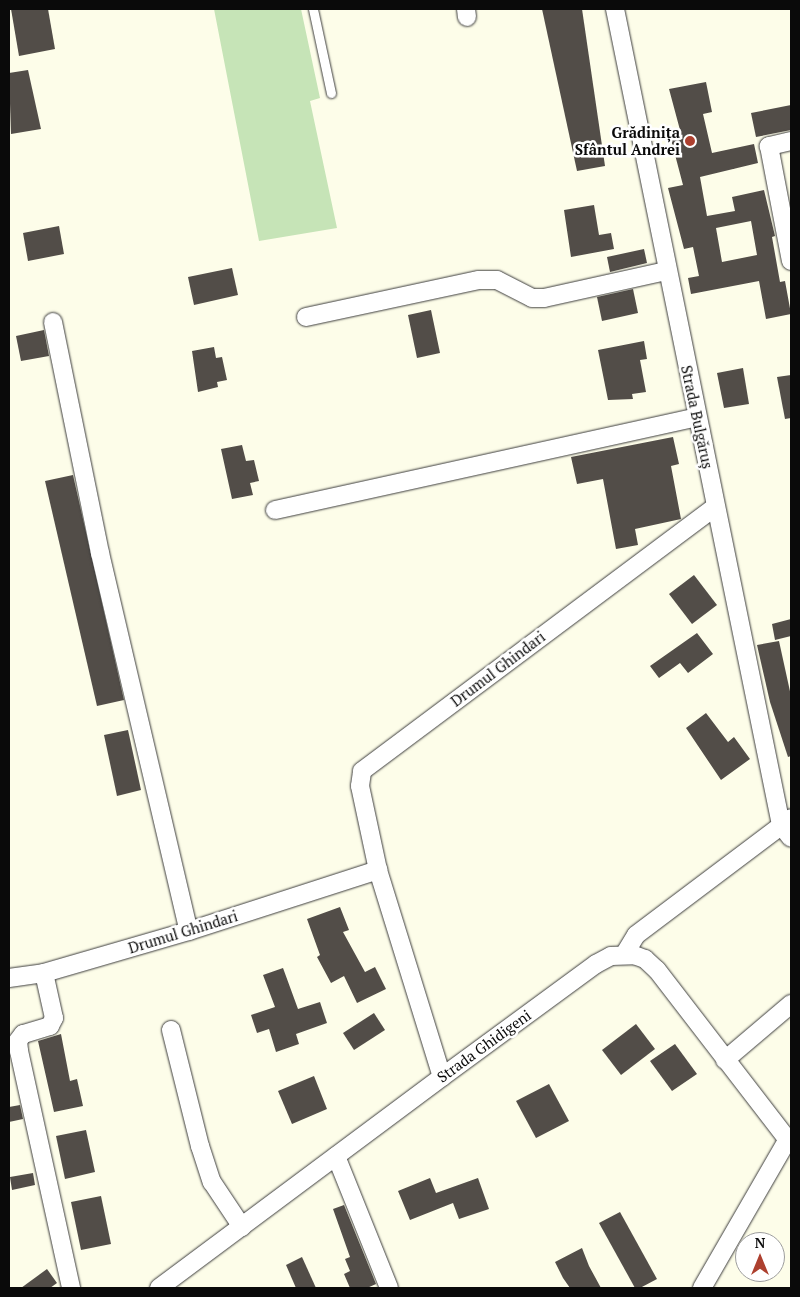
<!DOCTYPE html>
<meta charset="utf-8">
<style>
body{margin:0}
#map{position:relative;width:800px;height:1297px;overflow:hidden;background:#fdfde9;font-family:"PT Serif",serif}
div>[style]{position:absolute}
.green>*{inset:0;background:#c6e4b7}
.building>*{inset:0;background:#524d48}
.roads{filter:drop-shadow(0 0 1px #3d3d3d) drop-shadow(0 0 1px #3d3d3d)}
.service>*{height:9px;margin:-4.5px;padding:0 4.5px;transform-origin:4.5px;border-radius:4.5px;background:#fff}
.minor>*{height:18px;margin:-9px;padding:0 9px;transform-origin:9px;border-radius:9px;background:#fff}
.dots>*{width:14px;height:14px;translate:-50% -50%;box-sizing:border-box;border:2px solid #fff;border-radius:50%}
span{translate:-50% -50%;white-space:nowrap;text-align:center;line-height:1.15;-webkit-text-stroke:5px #fff;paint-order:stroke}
.poi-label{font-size:15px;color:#0a0a0a;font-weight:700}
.right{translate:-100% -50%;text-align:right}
.street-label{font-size:15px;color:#0a0a0a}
.frame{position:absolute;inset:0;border:10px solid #0a0a0a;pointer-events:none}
.north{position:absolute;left:735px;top:1232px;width:50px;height:50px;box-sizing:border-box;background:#fff;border:1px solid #9d9d9d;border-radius:50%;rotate:0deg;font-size:14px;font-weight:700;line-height:20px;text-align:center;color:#0a0a0a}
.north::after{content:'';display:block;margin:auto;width:18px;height:22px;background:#ad402f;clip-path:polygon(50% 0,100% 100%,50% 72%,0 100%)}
</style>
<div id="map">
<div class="green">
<div style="clip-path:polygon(214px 9px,301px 9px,320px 98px,310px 101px,337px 228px,259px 241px)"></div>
</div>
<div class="building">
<div style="clip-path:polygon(11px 9px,48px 9px,55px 49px,19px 56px)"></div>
<div style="clip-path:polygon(542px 9px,582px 9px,605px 166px,577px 171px)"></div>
<div style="clip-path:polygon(28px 70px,41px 129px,11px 134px,9px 73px)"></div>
<div style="clip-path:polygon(evenodd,706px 82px,712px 112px,703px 114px,712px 153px,754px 144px,758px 163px,700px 177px,707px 216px,735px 211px,732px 197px,764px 190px,775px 236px,772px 237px,780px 282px,785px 281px,791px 314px,766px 319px,759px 281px,691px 294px,688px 278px,699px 276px,693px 247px,684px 249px,668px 188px,683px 185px,669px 132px,680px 130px,669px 89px,706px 82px,751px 221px,757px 255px,722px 262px,716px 228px,751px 221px)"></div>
<div style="clip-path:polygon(791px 105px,791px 130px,756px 137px,751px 113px)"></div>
<div style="clip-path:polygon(594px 205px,599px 235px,611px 233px,614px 249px,571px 257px,564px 210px)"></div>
<div style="clip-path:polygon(59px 226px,64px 254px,28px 261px,23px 233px)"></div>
<div style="clip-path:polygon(644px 249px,647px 263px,610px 272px,607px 257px)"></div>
<div style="clip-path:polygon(232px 268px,238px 295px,194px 305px,188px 277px)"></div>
<div style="clip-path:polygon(633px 289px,638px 313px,602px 321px,597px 297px)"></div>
<div style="clip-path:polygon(431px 310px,440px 353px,417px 358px,408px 315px)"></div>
<div style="clip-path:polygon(44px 330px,49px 356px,21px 361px,16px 336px)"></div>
<div style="clip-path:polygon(644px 341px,647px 359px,640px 360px,646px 392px,632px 394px,633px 399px,608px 400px,598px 350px)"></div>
<div style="clip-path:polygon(214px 347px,216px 358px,222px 357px,227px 380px,217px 382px,218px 387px,198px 392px,192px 351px)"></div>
<div style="clip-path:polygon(743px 368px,749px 404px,724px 408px,717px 373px)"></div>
<div style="clip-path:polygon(791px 375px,791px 418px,785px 419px,777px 377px)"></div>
<div style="clip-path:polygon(673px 437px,679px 464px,671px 466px,681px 519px,635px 529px,638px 545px,616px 549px,603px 479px,577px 484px,571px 457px)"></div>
<div style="clip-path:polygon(242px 445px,246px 461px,254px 460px,259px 481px,250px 483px,253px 495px,232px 499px,221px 449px)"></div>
<div style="clip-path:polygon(73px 475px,124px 700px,97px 706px,45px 481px)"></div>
<div style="clip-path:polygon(694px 575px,717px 605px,692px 624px,669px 594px)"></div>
<div style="clip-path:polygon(791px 619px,791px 636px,775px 640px,772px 624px)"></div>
<div style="clip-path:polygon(697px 633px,713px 654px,688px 673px,680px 663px,659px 678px,650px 666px)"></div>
<div style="clip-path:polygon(779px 641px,791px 696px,791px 756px,788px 757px,770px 702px,757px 645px)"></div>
<div style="clip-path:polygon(706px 713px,728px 742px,734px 737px,750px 759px,721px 780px,686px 728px)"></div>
<div style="clip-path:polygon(128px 730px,141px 790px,117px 796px,104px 735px)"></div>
<div style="clip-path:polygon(340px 907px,349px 930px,343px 932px,365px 972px,375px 967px,386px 989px,357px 1003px,344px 976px,331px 983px,317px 957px,320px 955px,307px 919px)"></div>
<div style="clip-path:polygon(283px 968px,298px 1009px,320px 1002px,327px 1023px,296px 1034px,299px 1044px,276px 1052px,269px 1029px,257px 1033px,251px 1015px,275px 1007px,263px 975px)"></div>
<div style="clip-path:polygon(374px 1013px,385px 1030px,354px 1050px,343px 1033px)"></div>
<div style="clip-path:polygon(636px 1024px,655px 1049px,621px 1075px,602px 1050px)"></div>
<div style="clip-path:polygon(61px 1034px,70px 1081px,77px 1079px,83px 1106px,54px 1112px,38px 1041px)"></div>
<div style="clip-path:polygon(675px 1044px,697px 1074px,672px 1091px,650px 1061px)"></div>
<div style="clip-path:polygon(314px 1076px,327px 1109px,292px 1124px,278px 1091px)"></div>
<div style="clip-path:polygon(549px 1084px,569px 1121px,536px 1138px,516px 1101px)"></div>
<div style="clip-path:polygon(20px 1105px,23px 1119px,9px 1122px,9px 1107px)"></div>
<div style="clip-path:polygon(86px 1130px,95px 1172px,65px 1179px,56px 1136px)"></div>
<div style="clip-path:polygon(33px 1173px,35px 1185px,12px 1190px,10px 1177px)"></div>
<div style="clip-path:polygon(430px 1178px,436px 1193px,478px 1178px,489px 1209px,459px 1219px,453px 1203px,410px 1220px,398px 1191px)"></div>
<div style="clip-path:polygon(101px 1196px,111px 1244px,81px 1250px,71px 1202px)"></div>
<div style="clip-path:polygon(344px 1205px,376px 1284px,367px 1288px,350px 1288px,344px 1274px,350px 1271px,345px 1259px,350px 1257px,333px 1209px)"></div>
<div style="clip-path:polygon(620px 1212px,657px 1279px,640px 1288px,635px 1288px,599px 1223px)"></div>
<div style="clip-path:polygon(582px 1248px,589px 1266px,601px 1288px,570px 1288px,563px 1278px,555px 1262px)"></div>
<div style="clip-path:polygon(302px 1257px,316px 1288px,296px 1288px,286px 1265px)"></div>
<div style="clip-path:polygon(47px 1269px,57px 1283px,50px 1288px,21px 1288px)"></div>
</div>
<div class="roads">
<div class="service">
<div style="left:313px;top:9px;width:86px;rotate:77.9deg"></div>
</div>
<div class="minor">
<div style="left:466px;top:9px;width:8px;rotate:83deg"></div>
<div style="left:615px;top:9px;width:833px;rotate:78.5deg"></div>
<div style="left:781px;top:825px;width:16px;rotate:52deg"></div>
<div style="left:791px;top:141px;width:23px;rotate:167deg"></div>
<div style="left:769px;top:146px;width:117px;rotate:79.2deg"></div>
<div style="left:306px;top:317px;width:177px;rotate:-12.1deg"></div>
<div style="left:479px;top:280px;width:18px"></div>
<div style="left:497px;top:280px;width:39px;rotate:27deg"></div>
<div style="left:532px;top:298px;width:12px"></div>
<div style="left:544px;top:298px;width:125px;rotate:-12.5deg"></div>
<div style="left:53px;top:322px;width:236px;rotate:78.5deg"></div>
<div style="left:100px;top:553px;width:388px;rotate:76.8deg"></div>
<div style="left:275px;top:510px;width:432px;rotate:-12.4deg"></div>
<div style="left:624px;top:955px;width:23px;rotate:-59deg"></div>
<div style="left:636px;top:935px;width:194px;rotate:-37deg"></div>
<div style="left:44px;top:973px;width:46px;rotate:77.5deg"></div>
<div style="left:54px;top:1018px;width:9px;rotate:117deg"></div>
<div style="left:50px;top:1026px;width:28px;rotate:163deg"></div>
<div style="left:23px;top:1034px;width:9px;rotate:126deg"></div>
<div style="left:18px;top:1041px;width:10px;rotate:84deg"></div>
<div style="left:19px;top:1051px;width:243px;rotate:77.6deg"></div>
<div style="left:9px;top:978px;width:35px;rotate:-8deg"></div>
<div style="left:44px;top:973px;width:151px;rotate:-16.2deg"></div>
<div style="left:189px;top:931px;width:199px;rotate:-17.9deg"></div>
<div style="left:171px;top:1030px;width:120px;rotate:76deg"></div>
<div style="left:200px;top:1146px;width:38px;rotate:72deg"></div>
<div style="left:212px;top:1182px;width:54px;rotate:56.3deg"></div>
<div style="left:725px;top:1060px;width:87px;rotate:-40.3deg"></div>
<div style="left:442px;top:1077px;width:217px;rotate:-107.2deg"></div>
<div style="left:378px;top:870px;width:86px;rotate:-102.1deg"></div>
<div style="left:360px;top:786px;width:15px;rotate:-82deg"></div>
<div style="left:362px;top:771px;width:441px;rotate:-36.8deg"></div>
<div style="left:336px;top:1156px;width:142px;rotate:68.1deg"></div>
<div style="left:159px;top:1288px;width:353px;rotate:-36.7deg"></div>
<div style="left:442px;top:1077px;width:191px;rotate:-36.3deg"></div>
<div style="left:596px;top:964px;width:17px;rotate:-28deg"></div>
<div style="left:611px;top:956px;width:23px;rotate:-2deg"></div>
<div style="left:634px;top:955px;width:12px;rotate:20deg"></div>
<div style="left:645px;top:959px;width:16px;rotate:43deg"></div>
<div style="left:657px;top:970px;width:220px;rotate:52.4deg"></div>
<div style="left:702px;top:1288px;width:172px;rotate:-60deg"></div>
</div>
</div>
<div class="dots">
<div style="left:690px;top:141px;background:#ad402f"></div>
</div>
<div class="poi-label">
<span class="right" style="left:680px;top:141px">Grădinița<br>Sfântul Andrei</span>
</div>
<div class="street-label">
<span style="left:697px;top:417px;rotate:78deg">Strada Bulgăruș</span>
<span style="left:498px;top:669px;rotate:-37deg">Drumul Ghindari</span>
<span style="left:183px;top:932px;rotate:-17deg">Drumul Ghindari</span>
<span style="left:484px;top:1046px;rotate:-36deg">Strada Ghidigeni</span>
</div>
<div class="frame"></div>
<div class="north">N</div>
</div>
